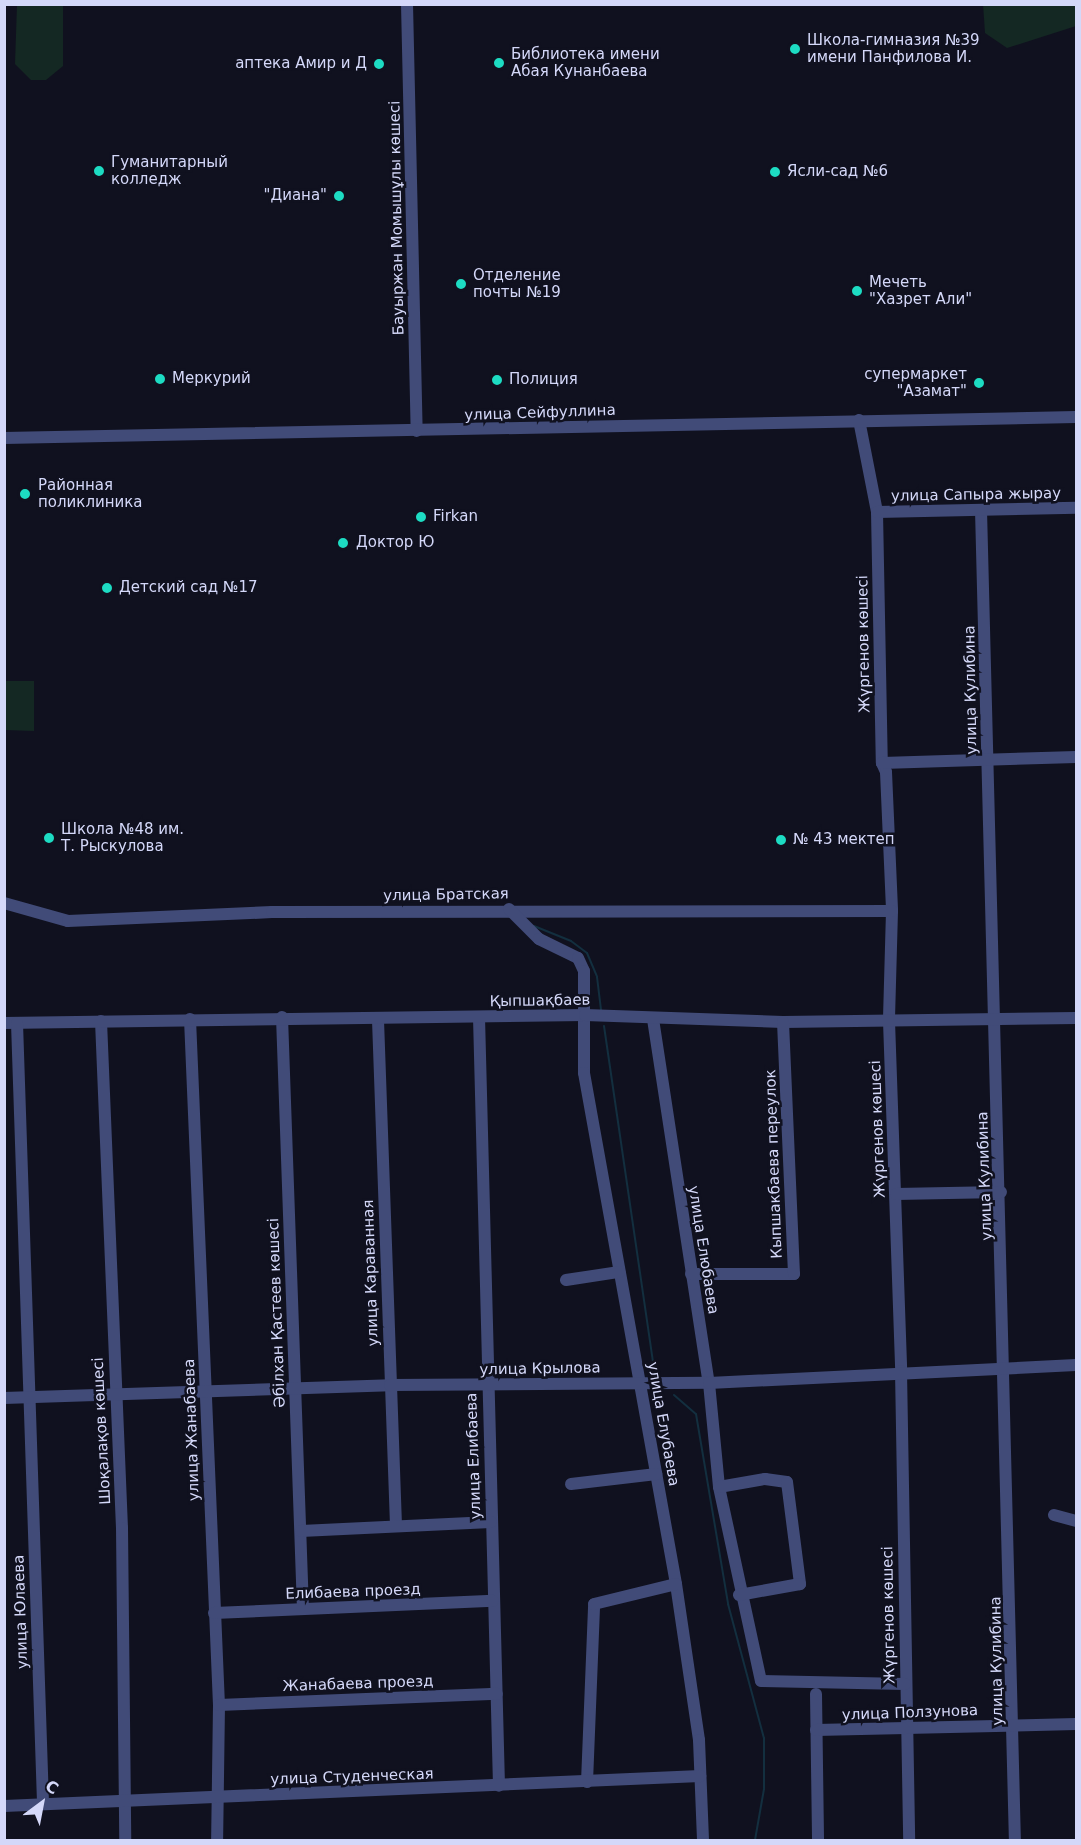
<!DOCTYPE html>
<meta charset="utf-8">
<style>
body{margin:0}
#map{position:relative;width:1081px;height:1845px;overflow:hidden;background:#10111f;font-family:"DejaVu Sans",sans-serif}
div>[style]{position:absolute}
.green>*{inset:0;background:#142823}
.stream>*{height:2px;margin:-1px;padding:0 1px;transform-origin:1px;border-radius:1px;background:#132f3f}
.minor>*{height:12px;margin:-6px;padding:0 6px;transform-origin:6px;border-radius:6px;background:#414b78}
.dots>*{width:16px;height:16px;translate:-50% -50%;box-sizing:border-box;border:3px solid #10111f;border-radius:50%}
span{translate:-50% -50%;white-space:nowrap;text-align:center;line-height:1.15;-webkit-text-stroke:5px #10111f;paint-order:stroke}
.poi-label{font-size:15px;color:#d4d8f9}
.left{translate:0 -50%;text-align:left}
.right{translate:-100% -50%;text-align:right}
.street-label{font-size:15px;color:#d4d8f9}
.frame{position:absolute;inset:0;border:6px solid #d4d8f9;pointer-events:none}
.north{position:absolute;left:12px;top:1773px;width:60px;height:60px;-webkit-text-stroke:4px #10111f;paint-order:stroke;rotate:32deg;font-size:16px;font-weight:700;line-height:24px;text-align:center;color:#d4d8f9}
.north::after{content:'';display:block;margin:auto;width:21px;height:27px;background:#d4d8f9;clip-path:polygon(50% 0,100% 100%,50% 72%,0 100%)}
</style>
<div id="map">
<div class="green">
<div style="clip-path:polygon(983px 4px,1076px 5px,1076px 26px,1007px 48px,985px 33px)"></div>
<div style="clip-path:polygon(17px 5px,63px 5px,63px 66px,46px 80px,31px 80px,15px 64px)"></div>
<div style="clip-path:polygon(5px 681px,34px 681px,34px 731px,5px 730px)"></div>
</div>
<div class="stream">
<div style="left:534px;top:926px;width:40px;rotate:22deg"></div>
<div style="left:571px;top:941px;width:20px;rotate:37deg"></div>
<div style="left:587px;top:953px;width:26px;rotate:67deg"></div>
<div style="left:597px;top:977px;width:33px;rotate:83deg"></div>
<div style="left:604px;top:1026px;width:347px;rotate:81.7deg"></div>
<div style="left:674px;top:1395px;width:29px;rotate:41deg"></div>
<div style="left:696px;top:1414px;width:193px;rotate:80.4deg"></div>
<div style="left:728px;top:1604px;width:139px;rotate:75deg"></div>
<div style="left:764px;top:1738px;width:51px;rotate:90deg"></div>
<div style="left:764px;top:1789px;width:52px;rotate:100deg"></div>
</div>
<div class="minor">
<div style="left:407px;top:4px;width:427px;rotate:88.7deg"></div>
<div style="left:859px;top:420px;width:94px;rotate:78.9deg"></div>
<div style="left:877px;top:512px;width:251px;rotate:88.9deg"></div>
<div style="left:882px;top:763px;width:10px;rotate:66deg"></div>
<div style="left:886px;top:772px;width:139px;rotate:87.5deg"></div>
<div style="left:892px;top:911px;width:110px;rotate:91.6deg"></div>
<div style="left:889px;top:1021px;width:350px;rotate:88deg"></div>
<div style="left:901px;top:1371px;width:469px;rotate:89deg"></div>
<div style="left:4px;top:438px;width:1072px;rotate:-1.12deg"></div>
<div style="left:981px;top:510px;width:1330px;rotate:88.54deg"></div>
<div style="left:877px;top:512px;width:199px;rotate:-1.2deg"></div>
<div style="left:882px;top:763px;width:194px;rotate:-1.8deg"></div>
<div style="left:4px;top:903px;width:66px;rotate:15.7deg"></div>
<div style="left:68px;top:921px;width:204px;rotate:-2.5deg"></div>
<div style="left:272px;top:912px;width:620px;rotate:-0.09deg"></div>
<div style="left:509px;top:909px;width:42px;rotate:45deg"></div>
<div style="left:539px;top:939px;width:43px;rotate:26deg"></div>
<div style="left:578px;top:958px;width:14px;rotate:65deg"></div>
<div style="left:584px;top:971px;width:102px;rotate:90deg"></div>
<div style="left:584px;top:1073px;width:519px;rotate:79.79deg"></div>
<div style="left:676px;top:1584px;width:158px;rotate:81.6deg"></div>
<div style="left:699px;top:1740px;width:100px;rotate:87.7deg"></div>
<div style="left:282px;top:1017px;width:592px;rotate:87.97deg"></div>
<div style="left:479px;top:1017px;width:769px;rotate:88.51deg"></div>
<div style="left:190px;top:1019px;width:687px;rotate:87.58deg"></div>
<div style="left:219px;top:1705px;width:135px;rotate:90.8deg"></div>
<div style="left:653px;top:1019px;width:368px;rotate:81.3deg"></div>
<div style="left:709px;top:1383px;width:104px;rotate:84.5deg"></div>
<div style="left:719px;top:1487px;width:198px;rotate:77.8deg"></div>
<div style="left:761px;top:1681px;width:144px;rotate:1.2deg"></div>
<div style="left:378px;top:1020px;width:506px;rotate:87.96deg"></div>
<div style="left:101px;top:1021px;width:507px;rotate:87.63deg"></div>
<div style="left:122px;top:1528px;width:312px;rotate:89.4deg"></div>
<div style="left:4px;top:1023px;width:581px;rotate:-0.79deg"></div>
<div style="left:585px;top:1015px;width:198px;rotate:2deg"></div>
<div style="left:783px;top:1022px;width:293px;rotate:-0.8deg"></div>
<div style="left:17px;top:1023px;width:781px;rotate:88.09deg"></div>
<div style="left:896px;top:1194px;width:105px;rotate:-1.1deg"></div>
<div style="left:691px;top:1274px;width:103px"></div>
<div style="left:794px;top:1274px;width:252px;rotate:-92.5deg"></div>
<div style="left:566px;top:1280px;width:54px;rotate:-8.6deg"></div>
<div style="left:4px;top:1398px;width:386px;rotate:-1.9deg"></div>
<div style="left:390px;top:1385px;width:319px;rotate:-0.4deg"></div>
<div style="left:709px;top:1383px;width:367px;rotate:-2.8deg"></div>
<div style="left:571px;top:1484px;width:86px;rotate:-6.7deg"></div>
<div style="left:719px;top:1487px;width:47px;rotate:-9.9deg"></div>
<div style="left:765px;top:1479px;width:22px;rotate:8deg"></div>
<div style="left:787px;top:1482px;width:103px;rotate:82.7deg"></div>
<div style="left:800px;top:1584px;width:62px;rotate:169.8deg"></div>
<div style="left:1054px;top:1515px;width:23px;rotate:15deg"></div>
<div style="left:301px;top:1531px;width:190px;rotate:-2.7deg"></div>
<div style="left:214px;top:1613px;width:279px;rotate:-2.5deg"></div>
<div style="left:816px;top:1694px;width:146px;rotate:89.2deg"></div>
<div style="left:219px;top:1705px;width:278px;rotate:-2.3deg"></div>
<div style="left:816px;top:1730px;width:260px;rotate:-1.3deg"></div>
<div style="left:587px;top:1782px;width:178px;rotate:-87.7deg"></div>
<div style="left:594px;top:1604px;width:84px;rotate:-13.7deg"></div>
<div style="left:4px;top:1806px;width:697px;rotate:-2.47deg"></div>
</div>
<div class="dots">
<div style="left:795px;top:49px;background:#1ddcc3"></div>
<div style="left:499px;top:63px;background:#1ddcc3"></div>
<div style="left:379px;top:64px;background:#1ddcc3"></div>
<div style="left:99px;top:171px;background:#1ddcc3"></div>
<div style="left:775px;top:172px;background:#1ddcc3"></div>
<div style="left:339px;top:196px;background:#1ddcc3"></div>
<div style="left:461px;top:284px;background:#1ddcc3"></div>
<div style="left:857px;top:291px;background:#1ddcc3"></div>
<div style="left:160px;top:379px;background:#1ddcc3"></div>
<div style="left:497px;top:380px;background:#1ddcc3"></div>
<div style="left:979px;top:383px;background:#1ddcc3"></div>
<div style="left:25px;top:494px;background:#1ddcc3"></div>
<div style="left:421px;top:517px;background:#1ddcc3"></div>
<div style="left:343px;top:543px;background:#1ddcc3"></div>
<div style="left:107px;top:588px;background:#1ddcc3"></div>
<div style="left:49px;top:838px;background:#1ddcc3"></div>
<div style="left:781px;top:840px;background:#1ddcc3"></div>
</div>
<div class="poi-label">
<span class="left" style="left:807px;top:49px">Школа-гимназия №39<br>имени Панфилова И.</span>
<span class="left" style="left:511px;top:63px">Библиотека имени<br>Абая Кунанбаева</span>
<span class="right" style="left:367px;top:64px">аптека Амир и Д</span>
<span class="left" style="left:111px;top:171px">Гуманитарный<br>колледж</span>
<span class="left" style="left:787px;top:172px">Ясли-сад №6</span>
<span class="right" style="left:327px;top:196px">"Диана"</span>
<span class="left" style="left:473px;top:284px">Отделение<br>почты №19</span>
<span class="left" style="left:869px;top:291px">Мечеть<br>"Хазрет Али"</span>
<span class="right" style="left:967px;top:383px">супермаркет<br>"Азамат"</span>
<span class="left" style="left:172px;top:379px">Меркурий</span>
<span class="left" style="left:509px;top:380px">Полиция</span>
<span class="left" style="left:38px;top:494px">Районная<br>поликлиника</span>
<span class="left" style="left:433px;top:517px">Firkan</span>
<span class="left" style="left:356px;top:543px">Доктор Ю</span>
<span class="left" style="left:119px;top:588px">Детский сад №17</span>
<span class="left" style="left:61px;top:838px">Школа №48 им.<br>Т. Рыскулова</span>
<span class="left" style="left:793px;top:840px">№ 43 мектеп</span>
</div>
<div class="street-label">
<span style="left:397px;top:218px;rotate:-91deg">Бауыржан Момышұлы көшесі</span>
<span style="left:540px;top:413px;rotate:-2deg">улица Сейфуллина</span>
<span style="left:976px;top:495px;rotate:-1deg">улица Сапыра жырау</span>
<span style="left:864px;top:644px;rotate:-91deg">Жүргенов көшесі</span>
<span style="left:971px;top:690px;rotate:-91deg">улица Кулибина</span>
<span style="left:446px;top:895px;rotate:-1deg">улица Братская</span>
<span style="left:540px;top:1001px;rotate:-1deg">Қыпшақбаев</span>
<span style="left:878px;top:1129px;rotate:-92deg">Жүргенов көшесі</span>
<span style="left:774px;top:1164px;rotate:-92deg">Кыпшакбаева переулок</span>
<span style="left:985px;top:1176px;rotate:-92deg">улица Кулибина</span>
<span style="left:703px;top:1250px;rotate:81deg">улица Елюбаева</span>
<span style="left:371px;top:1273px;rotate:-92deg">улица Караванная</span>
<span style="left:277px;top:1313px;rotate:-92deg">Әбілхан Қастеев көшесі</span>
<span style="left:540px;top:1369px;rotate:-1deg">улица Крылова</span>
<span style="left:663px;top:1424px;rotate:80deg">улица Елубаева</span>
<span style="left:192px;top:1430px;rotate:-92deg">улица Жанабаева</span>
<span style="left:102px;top:1431px;rotate:-93deg">Шоқалақов көшесі</span>
<span style="left:474px;top:1456px;rotate:-92deg">улица Елибаева</span>
<span style="left:353px;top:1592px;rotate:-2deg">Елибаева проезд</span>
<span style="left:21px;top:1612px;rotate:-92deg">улица Юлаева</span>
<span style="left:889px;top:1615px;rotate:-91deg">Жүргенов көшесі</span>
<span style="left:997px;top:1661px;rotate:-91deg">улица Кулибина</span>
<span style="left:358px;top:1684px;rotate:-2deg">Жанабаева проезд</span>
<span style="left:910px;top:1713px;rotate:-2deg">улица Ползунова</span>
<span style="left:352px;top:1777px;rotate:-2deg">улица Студенческая</span>
</div>
<div class="frame"></div>
<div class="north">С</div>
</div>
